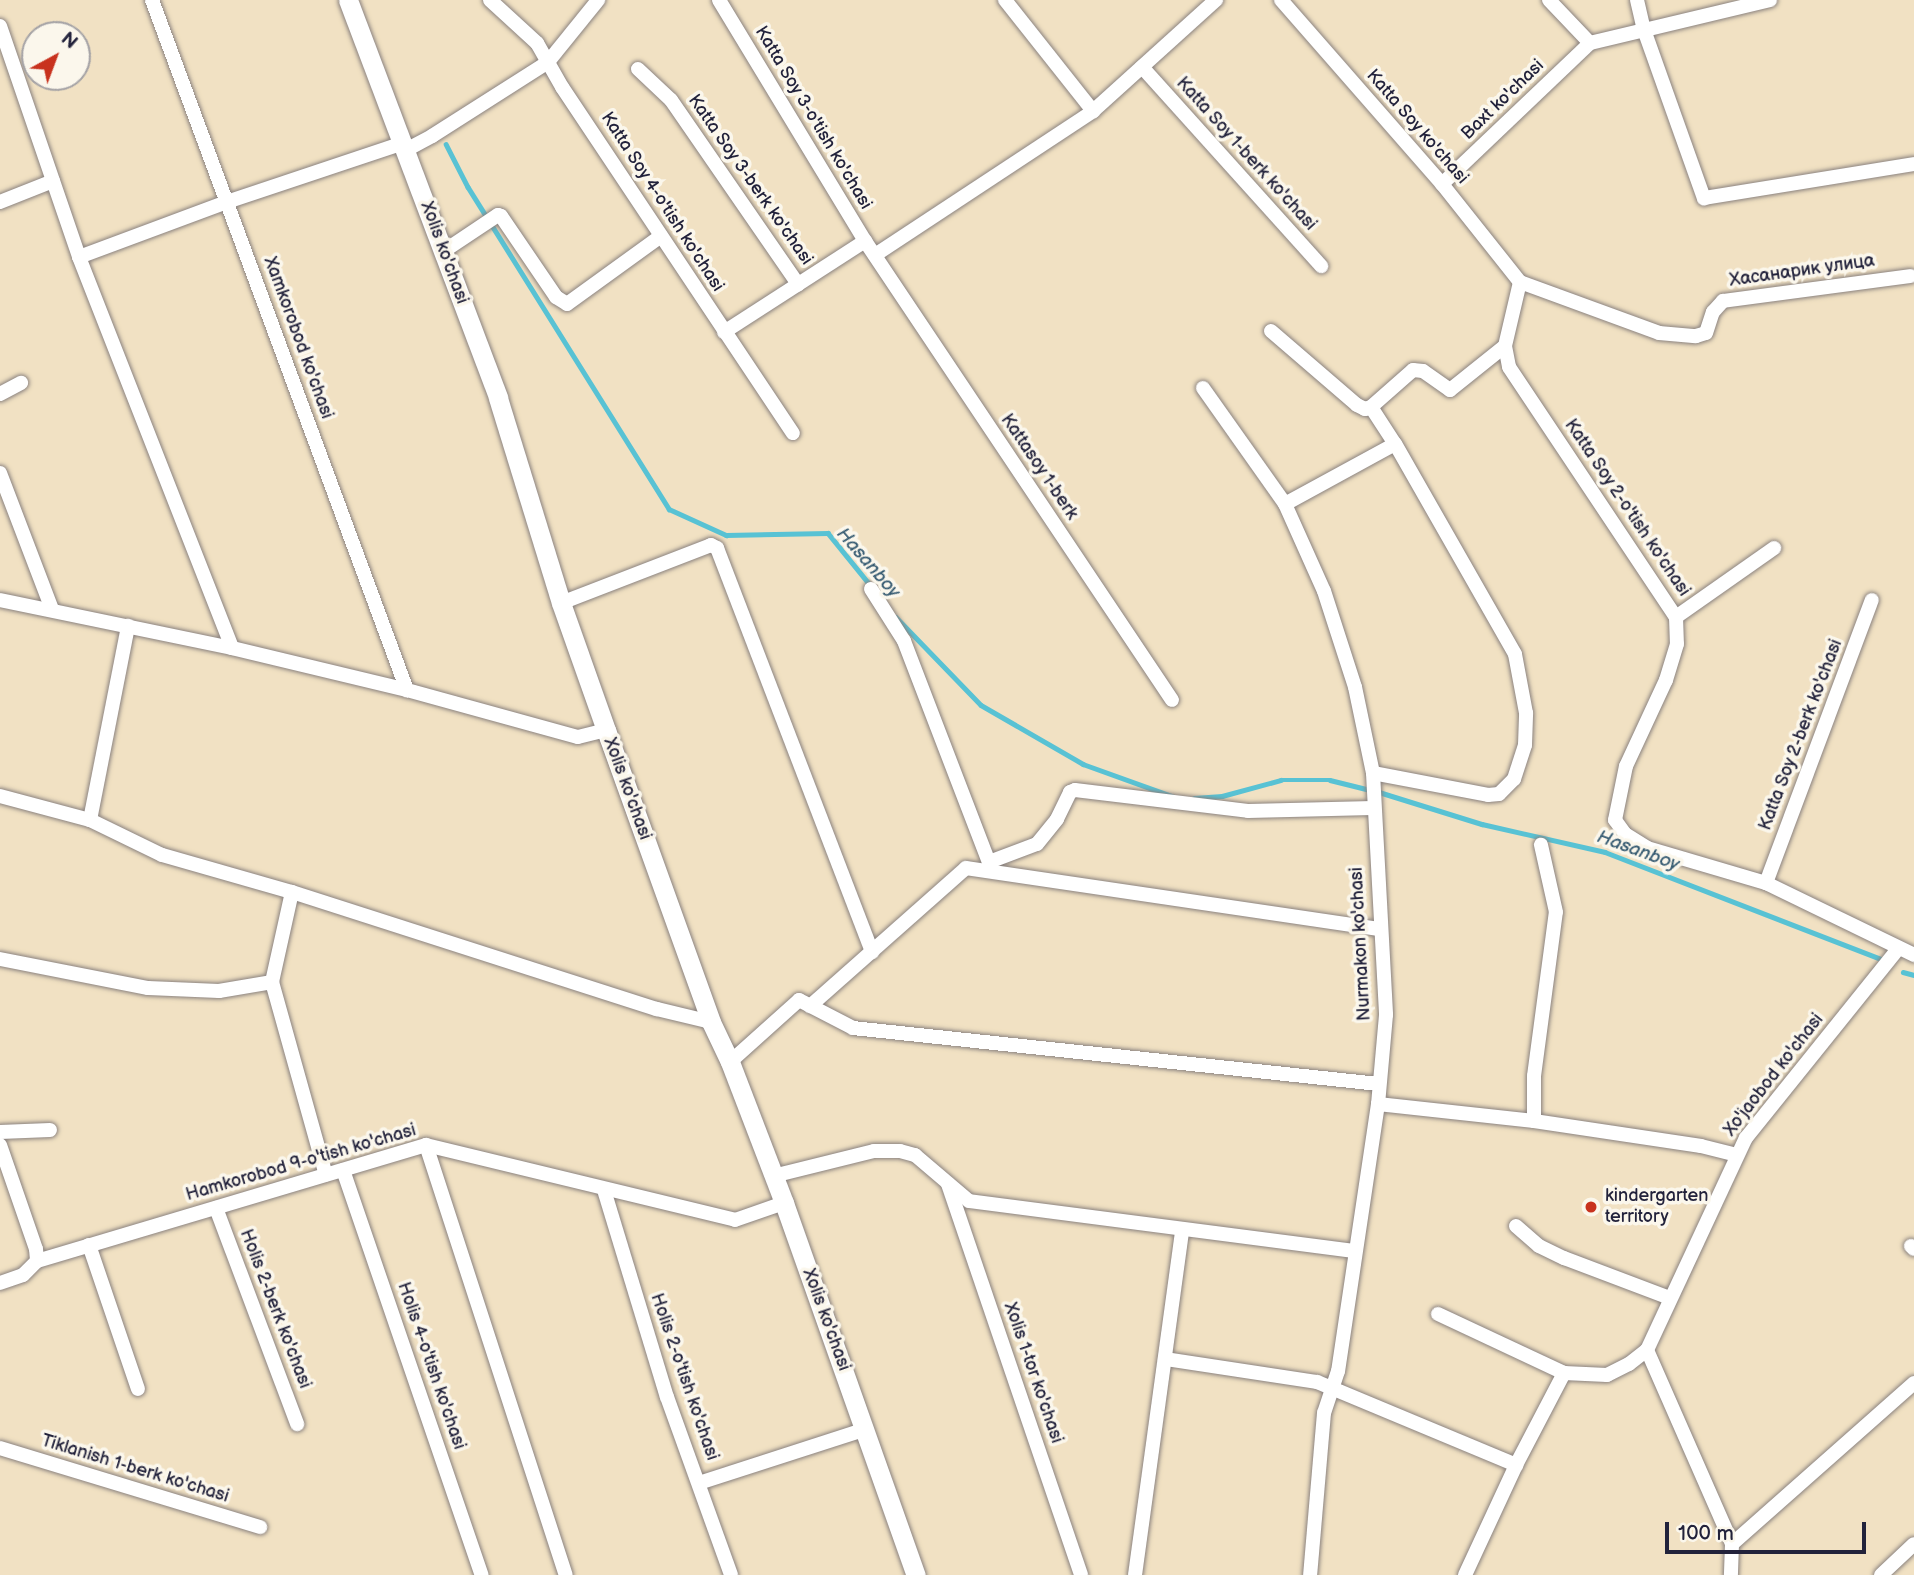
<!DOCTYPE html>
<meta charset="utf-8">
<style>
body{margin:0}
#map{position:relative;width:1914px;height:1575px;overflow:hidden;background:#f1e1c3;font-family:"Balsamiq Sans",sans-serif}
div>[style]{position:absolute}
.stream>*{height:4.5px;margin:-2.25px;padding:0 2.25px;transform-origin:2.25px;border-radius:2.25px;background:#58c2d4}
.roads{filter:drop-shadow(0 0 2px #8a827f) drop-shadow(0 0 2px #8a827f)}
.street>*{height:14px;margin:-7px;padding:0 7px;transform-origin:7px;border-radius:7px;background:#fff}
.secondary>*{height:19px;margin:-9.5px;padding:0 9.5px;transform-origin:9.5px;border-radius:9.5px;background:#fff}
.dots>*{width:19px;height:19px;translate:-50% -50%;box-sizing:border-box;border:4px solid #fbf7ec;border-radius:50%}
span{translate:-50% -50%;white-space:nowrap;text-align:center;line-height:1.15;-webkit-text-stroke:7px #fbf7ec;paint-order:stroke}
.street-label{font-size:18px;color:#22223b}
.poi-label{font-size:18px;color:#22223b}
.left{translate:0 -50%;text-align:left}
.water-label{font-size:19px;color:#355a71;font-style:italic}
.north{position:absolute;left:21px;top:21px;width:70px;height:70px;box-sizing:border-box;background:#fbf7ec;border:2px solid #a4a2a5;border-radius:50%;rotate:41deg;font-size:19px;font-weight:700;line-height:28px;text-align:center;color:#22223b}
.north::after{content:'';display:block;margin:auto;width:24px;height:32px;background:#c8321e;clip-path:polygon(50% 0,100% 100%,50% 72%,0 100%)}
.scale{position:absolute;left:1665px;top:1522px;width:201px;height:32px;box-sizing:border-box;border:4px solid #22223b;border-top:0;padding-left:9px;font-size:21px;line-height:24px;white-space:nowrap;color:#22223b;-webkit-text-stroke:5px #fbf7ec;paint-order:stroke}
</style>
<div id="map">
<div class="stream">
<div style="left:446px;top:144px;width:48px;rotate:62.9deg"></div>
<div style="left:468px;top:187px;width:380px;rotate:58deg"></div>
<div style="left:669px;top:509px;width:63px;rotate:24.5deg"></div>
<div style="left:726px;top:535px;width:102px;rotate:-1.1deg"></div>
<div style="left:828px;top:533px;width:68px;rotate:50.9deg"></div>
<div style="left:896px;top:617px;width:122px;rotate:46deg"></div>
<div style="left:981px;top:705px;width:118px;rotate:30deg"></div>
<div style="left:1083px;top:764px;width:95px;rotate:19.8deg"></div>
<div style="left:1379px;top:792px;width:108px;rotate:17.3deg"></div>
<div style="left:1482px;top:824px;width:126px;rotate:12.8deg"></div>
<div style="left:1605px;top:852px;width:296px;rotate:21.2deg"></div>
<div style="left:1194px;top:798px;width:28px;rotate:-4deg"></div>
<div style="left:1222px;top:796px;width:61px;rotate:-15.2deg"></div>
<div style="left:1281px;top:780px;width:49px"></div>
<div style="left:1330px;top:780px;width:41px;rotate:14deg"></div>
<div style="left:1903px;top:972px;width:11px;rotate:15deg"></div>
</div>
<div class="roads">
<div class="street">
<div style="left:152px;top:0;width:736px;rotate:69.72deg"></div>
<div style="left:490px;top:0;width:64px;rotate:42.5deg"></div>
<div style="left:537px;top:43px;width:51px;rotate:60.4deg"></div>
<div style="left:562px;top:87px;width:416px;rotate:56.3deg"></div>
<div style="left:719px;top:0;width:282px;rotate:58.8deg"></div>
<div style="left:865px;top:241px;width:552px;rotate:56.22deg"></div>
<div style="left:1005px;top:0;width:142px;rotate:51.6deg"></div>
<div style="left:1281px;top:0;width:244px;rotate:48.8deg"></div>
<div style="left:1442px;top:184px;width:125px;rotate:51.5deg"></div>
<div style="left:1549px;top:0;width:59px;rotate:46.4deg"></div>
<div style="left:1637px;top:0;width:28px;rotate:77deg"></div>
<div style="left:1643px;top:27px;width:182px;rotate:70.4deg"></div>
<div style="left:1704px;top:198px;width:213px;rotate:-9.2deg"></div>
<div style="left:0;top:26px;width:244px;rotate:71.1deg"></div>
<div style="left:79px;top:257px;width:420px;rotate:68.6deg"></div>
<div style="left:1142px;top:67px;width:268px;rotate:48deg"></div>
<div style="left:638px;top:69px;width:45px;rotate:43.2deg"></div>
<div style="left:671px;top:100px;width:224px;rotate:55.4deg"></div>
<div style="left:406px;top:150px;width:30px;rotate:-28deg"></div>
<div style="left:432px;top:136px;width:138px;rotate:-32.5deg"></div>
<div style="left:548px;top:62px;width:80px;rotate:-51.1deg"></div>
<div style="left:1442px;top:184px;width:204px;rotate:-43.6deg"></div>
<div style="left:1590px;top:43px;width:185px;rotate:-13.4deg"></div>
<div style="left:0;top:202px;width:57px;rotate:-21.6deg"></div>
<div style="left:444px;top:251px;width:65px;rotate:-33.7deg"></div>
<div style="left:498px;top:215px;width:3px;rotate:18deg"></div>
<div style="left:501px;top:216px;width:98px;rotate:55.8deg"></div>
<div style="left:556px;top:297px;width:13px;rotate:32deg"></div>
<div style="left:567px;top:304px;width:116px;rotate:-35.9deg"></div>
<div style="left:875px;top:255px;width:261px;rotate:-33.4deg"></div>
<div style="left:1093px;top:111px;width:166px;rotate:-42.1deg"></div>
<div style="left:79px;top:257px;width:158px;rotate:-20.4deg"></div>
<div style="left:227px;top:202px;width:186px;rotate:-18.5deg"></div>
<div style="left:1520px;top:282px;width:66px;rotate:103.2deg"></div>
<div style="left:1505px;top:346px;width:21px;rotate:79deg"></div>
<div style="left:1509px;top:367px;width:301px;rotate:56.3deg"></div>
<div style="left:1676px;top:617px;width:27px;rotate:88deg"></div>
<div style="left:1677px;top:644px;width:38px;rotate:107deg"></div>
<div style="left:1666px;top:680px;width:95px;rotate:114.9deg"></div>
<div style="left:1626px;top:766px;width:55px;rotate:101.5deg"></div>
<div style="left:1615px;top:820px;width:17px;rotate:54deg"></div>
<div style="left:1625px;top:834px;width:26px;rotate:32deg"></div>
<div style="left:1647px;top:848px;width:124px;rotate:16.4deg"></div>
<div style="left:1766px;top:883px;width:165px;rotate:25.9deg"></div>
<div style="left:1520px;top:282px;width:148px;rotate:20.1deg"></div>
<div style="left:1659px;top:333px;width:37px;rotate:5deg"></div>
<div style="left:1696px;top:336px;width:10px;rotate:-17deg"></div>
<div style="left:1706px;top:333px;width:22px;rotate:-72deg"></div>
<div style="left:1713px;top:312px;width:15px;rotate:-48deg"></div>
<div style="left:1723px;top:301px;width:189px;rotate:-7.6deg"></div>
<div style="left:1271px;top:331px;width:113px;rotate:40.7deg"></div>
<div style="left:1357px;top:405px;width:9px;rotate:27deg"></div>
<div style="left:1365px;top:409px;width:6px;rotate:-18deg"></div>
<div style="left:724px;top:332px;width:168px;rotate:-32.8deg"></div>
<div style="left:1203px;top:388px;width:142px;rotate:54.7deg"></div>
<div style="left:1285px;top:504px;width:95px;rotate:65.9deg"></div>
<div style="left:1324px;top:591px;width:101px;rotate:72.1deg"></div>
<div style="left:1355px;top:687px;width:88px;rotate:78.2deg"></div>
<div style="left:1373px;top:773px;width:242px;rotate:86.9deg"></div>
<div style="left:1386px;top:1015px;width:89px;rotate:95.1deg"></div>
<div style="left:1378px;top:1104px;width:270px;rotate:98.5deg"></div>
<div style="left:1338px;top:1371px;width:44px;rotate:108.4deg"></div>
<div style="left:1324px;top:1413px;width:163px;rotate:94.9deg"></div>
<div style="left:0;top:394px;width:24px;rotate:-28deg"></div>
<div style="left:0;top:473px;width:146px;rotate:69.1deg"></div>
<div style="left:1285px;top:504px;width:125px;rotate:-28.6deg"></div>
<div style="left:1395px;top:444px;width:44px;rotate:-123deg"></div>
<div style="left:1371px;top:407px;width:56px;rotate:-41.4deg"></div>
<div style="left:1413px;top:370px;width:10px;rotate:6deg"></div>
<div style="left:1423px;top:371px;width:33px;rotate:35deg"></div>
<div style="left:1450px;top:390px;width:70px;rotate:-38.7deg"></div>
<div style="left:871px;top:589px;width:62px;rotate:57.6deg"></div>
<div style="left:904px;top:641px;width:245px;rotate:69deg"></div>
<div style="left:0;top:600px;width:237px;rotate:11.7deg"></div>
<div style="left:232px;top:648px;width:180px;rotate:13.5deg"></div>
<div style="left:407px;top:690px;width:177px;rotate:15.4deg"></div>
<div style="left:578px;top:737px;width:29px;rotate:-14deg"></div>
<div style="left:561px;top:603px;width:161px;rotate:-21.1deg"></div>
<div style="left:711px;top:545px;width:7px;rotate:27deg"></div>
<div style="left:717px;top:548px;width:433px;rotate:69deg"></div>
<div style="left:1676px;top:617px;width:120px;rotate:-35.1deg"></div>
<div style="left:1373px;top:773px;width:117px;rotate:10.8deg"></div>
<div style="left:1488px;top:795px;width:11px;rotate:-5deg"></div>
<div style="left:1499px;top:794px;width:21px;rotate:-45deg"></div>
<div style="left:1514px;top:779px;width:36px;rotate:-72deg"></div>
<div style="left:1525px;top:745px;width:32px;rotate:-88deg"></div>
<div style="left:1526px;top:713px;width:60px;rotate:-100.6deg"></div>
<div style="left:1515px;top:654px;width:242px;rotate:-119.7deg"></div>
<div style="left:0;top:796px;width:93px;rotate:14.9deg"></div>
<div style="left:90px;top:820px;width:80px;rotate:25.9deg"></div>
<div style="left:162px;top:855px;width:135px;rotate:15.9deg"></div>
<div style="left:292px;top:892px;width:383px;rotate:17.8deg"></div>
<div style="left:657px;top:1009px;width:56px;rotate:13.5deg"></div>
<div style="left:90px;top:820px;width:198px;rotate:-78.9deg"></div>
<div style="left:989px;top:862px;width:51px;rotate:-20.6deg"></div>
<div style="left:1037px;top:844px;width:32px;rotate:-51deg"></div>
<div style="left:1057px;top:819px;width:30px;rotate:-64deg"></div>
<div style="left:1070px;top:792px;width:5px;rotate:-22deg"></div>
<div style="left:1075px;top:790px;width:174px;rotate:6.9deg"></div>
<div style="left:1248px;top:811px;width:125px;rotate:-1.4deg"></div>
<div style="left:1766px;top:883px;width:302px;rotate:-69.5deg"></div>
<div style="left:0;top:959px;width:151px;rotate:11.1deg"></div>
<div style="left:148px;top:988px;width:71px;rotate:2.4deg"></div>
<div style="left:219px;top:991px;width:54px;rotate:-9.6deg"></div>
<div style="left:272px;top:982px;width:92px;rotate:-77.5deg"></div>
<div style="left:272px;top:982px;width:200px;rotate:74.4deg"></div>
<div style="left:810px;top:1006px;width:208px;rotate:-41.5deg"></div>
<div style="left:966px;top:868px;width:419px;rotate:8.4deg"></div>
<div style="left:730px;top:1062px;width:93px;rotate:-41.9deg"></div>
<div style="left:799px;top:1000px;width:61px;rotate:27.4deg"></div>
<div style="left:853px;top:1028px;width:529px;rotate:6.08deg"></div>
<div style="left:1378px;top:1104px;width:157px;rotate:6.2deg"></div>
<div style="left:1534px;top:1121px;width:169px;rotate:8.5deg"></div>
<div style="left:1701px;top:1146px;width:36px;rotate:14deg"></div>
<div style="left:1534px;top:1121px;width:45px;rotate:-90deg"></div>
<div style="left:1534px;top:1076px;width:165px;rotate:-82.4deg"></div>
<div style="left:1556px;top:912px;width:69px;rotate:-102.6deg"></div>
<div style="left:0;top:1132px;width:50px;rotate:-2.3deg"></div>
<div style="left:0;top:1145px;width:110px;rotate:70.9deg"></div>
<div style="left:36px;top:1249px;width:12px;rotate:85deg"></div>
<div style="left:426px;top:1145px;width:452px;rotate:72deg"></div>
<div style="left:343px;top:1170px;width:428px;rotate:71.1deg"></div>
<div style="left:773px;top:1176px;width:104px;rotate:-13.9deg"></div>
<div style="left:874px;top:1151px;width:26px"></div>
<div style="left:900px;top:1151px;width:16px;rotate:15deg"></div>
<div style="left:915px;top:1155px;width:71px;rotate:40.4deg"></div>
<div style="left:969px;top:1201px;width:389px;rotate:7.4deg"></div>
<div style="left:948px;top:1184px;width:413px;rotate:71.2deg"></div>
<div style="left:604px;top:1190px;width:216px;rotate:73.1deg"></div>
<div style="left:667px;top:1397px;width:189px;rotate:70.2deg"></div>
<div style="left:216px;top:1208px;width:231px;rotate:69.4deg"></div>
<div style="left:1516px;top:1226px;width:30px;rotate:41deg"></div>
<div style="left:1539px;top:1246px;width:28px;rotate:26deg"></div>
<div style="left:1564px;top:1258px;width:113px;rotate:20.7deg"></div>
<div style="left:89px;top:1245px;width:152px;rotate:71.2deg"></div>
<div style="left:1911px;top:1246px;width:4px;rotate:45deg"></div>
<div style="left:0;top:1283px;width:24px;rotate:-19deg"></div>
<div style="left:23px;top:1275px;width:20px;rotate:-45deg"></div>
<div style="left:37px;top:1261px;width:406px;rotate:-16.6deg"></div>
<div style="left:426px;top:1145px;width:318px;rotate:13.6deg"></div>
<div style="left:735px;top:1220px;width:52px;rotate:-19.1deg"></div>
<div style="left:1438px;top:1314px;width:139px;rotate:25.1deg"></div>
<div style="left:1647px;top:1350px;width:212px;rotate:66.3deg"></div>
<div style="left:1732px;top:1544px;width:31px;rotate:92deg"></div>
<div style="left:1165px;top:1359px;width:154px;rotate:8.6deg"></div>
<div style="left:1317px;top:1382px;width:216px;rotate:22.6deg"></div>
<div style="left:0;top:1448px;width:272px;rotate:16.9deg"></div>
<div style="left:699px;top:1483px;width:176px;rotate:-17.9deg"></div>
<div style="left:1732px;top:1544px;width:243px;rotate:-41.5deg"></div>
<div style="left:1135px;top:1575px;width:348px;rotate:-82.2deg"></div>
<div style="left:1465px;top:1575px;width:121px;rotate:-65.1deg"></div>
<div style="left:1516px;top:1465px;width:104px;rotate:-62.4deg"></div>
<div style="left:1564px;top:1373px;width:43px;rotate:2.7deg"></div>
<div style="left:1607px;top:1375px;width:25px;rotate:-27deg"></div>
<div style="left:1629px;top:1364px;width:23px;rotate:-38deg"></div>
<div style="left:1647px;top:1350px;width:234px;rotate:-65deg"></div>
<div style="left:1746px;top:1138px;width:243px;rotate:-51.2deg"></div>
<div style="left:1881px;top:1575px;width:45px;rotate:-43.2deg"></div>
</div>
<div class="secondary">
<div style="left:348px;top:0;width:425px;rotate:69.3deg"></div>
<div style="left:498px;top:398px;width:214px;rotate:72.9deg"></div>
<div style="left:561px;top:603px;width:135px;rotate:70.5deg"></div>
<div style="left:606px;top:730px;width:310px;rotate:70.2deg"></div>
<div style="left:711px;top:1022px;width:44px;rotate:64.6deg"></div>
<div style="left:730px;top:1062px;width:151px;rotate:69deg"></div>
<div style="left:784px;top:1203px;width:395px;rotate:70.5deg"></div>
</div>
</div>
<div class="dots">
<div style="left:1591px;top:1207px;background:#c8321e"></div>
</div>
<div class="street-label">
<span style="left:1503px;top:100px;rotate:-44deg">Baxt ko'chasi</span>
<span style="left:813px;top:118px;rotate:59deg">Katta Soy 3-o'tish ko'chasi</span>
<span style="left:1417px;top:127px;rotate:49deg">Katta Soy ko'chasi</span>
<span style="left:1246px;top:154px;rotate:48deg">Katta Soy 1-berk ko'chasi</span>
<span style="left:750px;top:180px;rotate:55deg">Katta Soy 3-berk ko'chasi</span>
<span style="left:662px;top:202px;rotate:57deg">Katta Soy 4-o'tish ko'chasi</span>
<span style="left:444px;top:253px;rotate:70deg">Xolis ko'chasi</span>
<span style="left:1802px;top:271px;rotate:-8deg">Хасанарик улица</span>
<span style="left:298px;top:338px;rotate:70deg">Xamkorobod ko'chasi</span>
<span style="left:1039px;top:467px;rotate:56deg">Kattasoy 1-berk</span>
<span style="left:1627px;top:508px;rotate:56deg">Katta Soy 2-o'tish ko'chasi</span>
<span style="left:1801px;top:735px;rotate:-69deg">Katta Soy 2-berk ko'chasi</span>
<span style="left:627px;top:789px;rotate:70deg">Xolis ko'chasi</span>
<span style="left:1361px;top:944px;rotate:-93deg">Nurmakon ko'chasi</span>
<span style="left:1774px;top:1075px;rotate:-52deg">Xo'jaobod ko'chasi</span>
<span style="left:301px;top:1163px;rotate:-16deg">Hamkorobod 9-o'tish ko'chasi</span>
<span style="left:275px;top:1309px;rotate:69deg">Holis 2-berk ko'chasi</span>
<span style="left:826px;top:1320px;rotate:70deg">Xolis ko'chasi</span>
<span style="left:431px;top:1366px;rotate:71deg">Holis 4-o'tish ko'chasi</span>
<span style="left:1033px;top:1373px;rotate:71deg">Xolis 1-tor ko'chasi</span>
<span style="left:684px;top:1377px;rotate:71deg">Holis 2-o'tish ko'chasi</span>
<span style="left:135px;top:1469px;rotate:17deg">Tiklanish 1-berk ko'chasi</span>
</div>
<div class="poi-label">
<span class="left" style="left:1605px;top:1207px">kindergarten<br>territory</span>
</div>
<div class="water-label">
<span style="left:868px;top:563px;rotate:49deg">Hasanboy</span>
<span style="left:1638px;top:851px;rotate:20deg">Hasanboy</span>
</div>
<div class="north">N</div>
<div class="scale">100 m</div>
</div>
